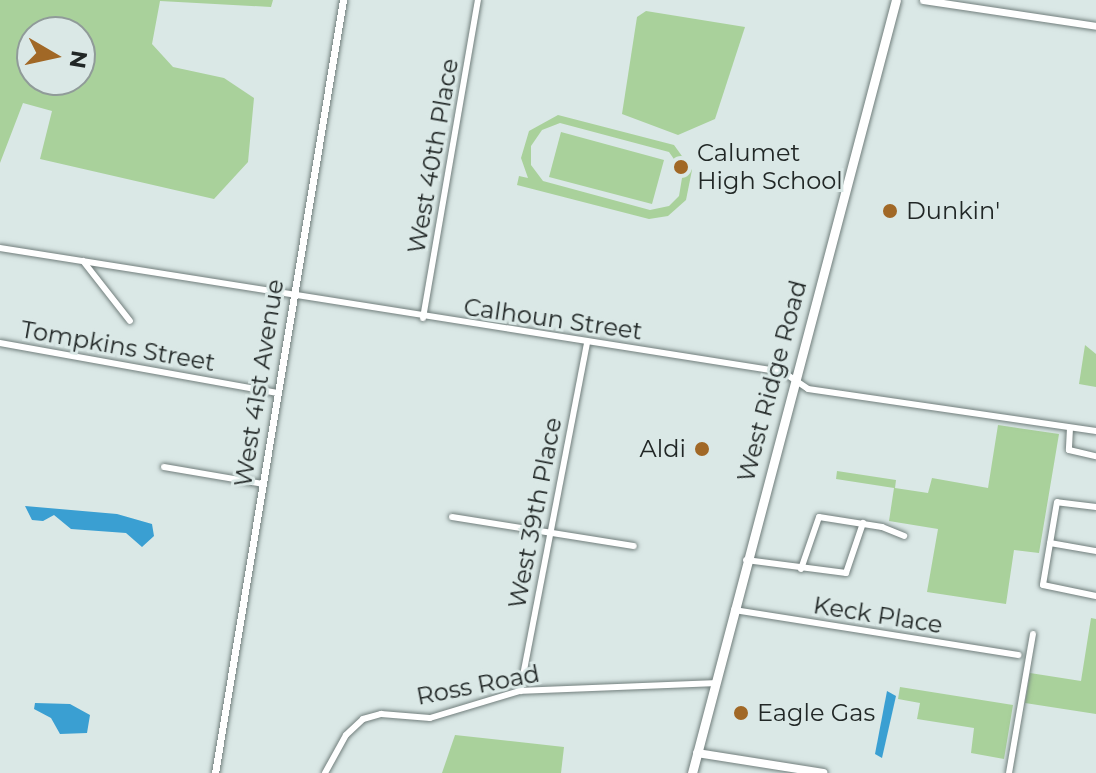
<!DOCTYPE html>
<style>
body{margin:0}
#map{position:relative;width:1096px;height:773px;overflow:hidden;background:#dae8e6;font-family:Montserrat,sans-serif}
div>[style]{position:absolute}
.green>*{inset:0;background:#a9d19b}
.water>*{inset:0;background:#3a9fd2}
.roads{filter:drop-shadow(0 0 2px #717e7c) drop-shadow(0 0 2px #717e7c)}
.minor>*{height:6px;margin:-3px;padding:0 3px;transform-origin:3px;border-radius:3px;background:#fff}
.tertiary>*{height:7px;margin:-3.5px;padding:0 3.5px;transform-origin:3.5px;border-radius:3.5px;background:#fff}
.secondary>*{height:8px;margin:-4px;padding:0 4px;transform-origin:4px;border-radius:4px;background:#fff}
.primary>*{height:9px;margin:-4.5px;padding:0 4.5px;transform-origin:4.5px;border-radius:4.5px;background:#fff}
.dots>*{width:22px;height:22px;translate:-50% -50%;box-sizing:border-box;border:4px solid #dae8e6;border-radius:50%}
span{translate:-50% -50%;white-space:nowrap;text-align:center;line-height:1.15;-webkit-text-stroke:6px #dae8e6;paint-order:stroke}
.poi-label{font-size:24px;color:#212726}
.left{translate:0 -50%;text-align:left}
.right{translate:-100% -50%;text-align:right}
.street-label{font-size:24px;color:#212726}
.north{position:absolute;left:16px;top:16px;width:80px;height:80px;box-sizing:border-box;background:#dae8e6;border:2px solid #909b99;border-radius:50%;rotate:99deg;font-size:22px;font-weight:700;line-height:32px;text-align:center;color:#212726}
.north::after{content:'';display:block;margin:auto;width:28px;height:36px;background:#a16826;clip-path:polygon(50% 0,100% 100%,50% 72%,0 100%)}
</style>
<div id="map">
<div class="green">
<div style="clip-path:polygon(evenodd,0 0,273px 0,271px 7px,160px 1px,152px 44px,173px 67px,224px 78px,254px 98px,248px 162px,214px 199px,40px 159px,52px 111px,23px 103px,0 163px,0 0,32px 32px,80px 32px,80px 80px,32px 80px,32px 32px)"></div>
<div style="clip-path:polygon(646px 11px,745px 27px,715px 119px,678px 135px,622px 114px,637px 17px)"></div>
<div style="clip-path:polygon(evenodd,558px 115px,674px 145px,692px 170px,686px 200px,668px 216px,649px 219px,517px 185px,519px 176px,528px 178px,521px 158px,529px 131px,558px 115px,560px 123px,669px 152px,683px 172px,679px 196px,669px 206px,650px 210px,543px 181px,531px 165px,531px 146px,542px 130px,560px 123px)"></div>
<div style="clip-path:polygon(561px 132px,664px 160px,652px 204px,549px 177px)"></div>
<div style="clip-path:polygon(1085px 345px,1096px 354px,1096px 387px,1079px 384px)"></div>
<div style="clip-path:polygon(998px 425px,1059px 434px,1039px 553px,1014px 550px,1006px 604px,927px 592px,938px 529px,889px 521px,894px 488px,836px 479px,837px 471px,896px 480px,895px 488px,928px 493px,932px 478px,988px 488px)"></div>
<div style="clip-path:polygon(1091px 618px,1096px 619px,1096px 714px,1025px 703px,1030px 673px,1081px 681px)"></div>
<div style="clip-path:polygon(900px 687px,1013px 705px,1004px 759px,971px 753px,974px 728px,917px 719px,920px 703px,898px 699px)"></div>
<div style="clip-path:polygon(455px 735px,564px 747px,561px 773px,442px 773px)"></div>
</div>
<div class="water">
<div style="clip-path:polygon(25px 506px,117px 514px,152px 524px,154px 536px,142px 547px,126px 533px,71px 529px,54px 515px,43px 521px,32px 520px)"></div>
<div style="clip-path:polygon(887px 691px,896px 696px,882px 758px,875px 754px)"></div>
<div style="clip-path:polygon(35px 703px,70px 704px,90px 715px,87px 733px,60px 734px,51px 718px,34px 709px)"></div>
</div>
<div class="roads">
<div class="minor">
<div style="left:0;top:248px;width:793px;rotate:9deg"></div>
<div style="left:783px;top:372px;width:30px;rotate:34deg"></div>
<div style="left:808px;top:389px;width:291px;rotate:8.3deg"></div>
<div style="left:83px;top:261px;width:76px;rotate:51.9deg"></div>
<div style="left:423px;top:318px;width:323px;rotate:-80.2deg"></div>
<div style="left:0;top:343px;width:282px;rotate:10.2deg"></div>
<div style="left:1070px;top:428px;width:22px;rotate:93deg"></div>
<div style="left:1069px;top:450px;width:28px;rotate:13deg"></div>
<div style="left:164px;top:467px;width:100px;rotate:9.7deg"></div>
<div style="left:1096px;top:507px;width:39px;rotate:-173deg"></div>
<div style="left:1057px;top:502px;width:84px;rotate:99.6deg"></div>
<div style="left:1043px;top:585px;width:54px;rotate:11.7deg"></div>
<div style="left:452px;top:517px;width:184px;rotate:9.1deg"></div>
<div style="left:1050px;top:543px;width:47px;rotate:9.9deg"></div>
<div style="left:746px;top:560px;width:101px;rotate:7.4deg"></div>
<div style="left:846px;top:573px;width:53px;rotate:-71.2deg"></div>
<div style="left:801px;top:569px;width:55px;rotate:-70.9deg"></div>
<div style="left:819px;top:517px;width:64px;rotate:9deg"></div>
<div style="left:882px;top:527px;width:24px;rotate:22deg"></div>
<div style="left:734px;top:610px;width:288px;rotate:9deg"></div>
<div style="left:520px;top:691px;width:355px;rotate:-79.1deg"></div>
<div style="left:325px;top:773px;width:43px;rotate:-61.1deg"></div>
<div style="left:346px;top:735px;width:23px;rotate:-43deg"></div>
<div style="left:363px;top:719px;width:19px;rotate:-16deg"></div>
<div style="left:381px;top:714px;width:49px;rotate:4.7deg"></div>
<div style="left:430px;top:718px;width:94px;rotate:-16.7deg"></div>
<div style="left:520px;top:691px;width:195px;rotate:-2.3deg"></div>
<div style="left:1009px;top:773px;width:141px;rotate:-80.2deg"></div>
</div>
<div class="tertiary">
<div style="left:923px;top:0;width:175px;rotate:8.5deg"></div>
<div style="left:215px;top:773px;width:784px;rotate:-80.6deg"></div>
</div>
<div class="secondary">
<div style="left:697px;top:753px;width:128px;rotate:9deg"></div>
</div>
<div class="primary">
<div style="left:692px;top:773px;width:799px;rotate:-75.22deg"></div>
</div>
</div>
<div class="dots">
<div style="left:681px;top:167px;background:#a16826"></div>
<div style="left:890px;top:211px;background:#a16826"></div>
<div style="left:702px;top:449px;background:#a16826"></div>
<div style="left:741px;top:713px;background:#a16826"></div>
</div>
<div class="poi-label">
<span class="left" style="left:697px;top:167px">Calumet<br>High School</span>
<span class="left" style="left:906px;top:211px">Dunkin'</span>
<span class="right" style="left:686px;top:449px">Aldi</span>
<span class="left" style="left:757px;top:713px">Eagle Gas</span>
</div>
<div class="street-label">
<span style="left:433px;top:156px;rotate:-80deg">West 40th Place</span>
<span style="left:553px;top:319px;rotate:8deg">Calhoun Street</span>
<span style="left:118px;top:346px;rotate:10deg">Tompkins Street</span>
<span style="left:772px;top:381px;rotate:-75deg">West Ridge Road</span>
<span style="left:259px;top:383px;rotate:-81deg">West 41st Avenue</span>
<span style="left:535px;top:513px;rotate:-79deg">West 39th Place</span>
<span style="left:878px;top:615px;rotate:9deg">Keck Place</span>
<span style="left:478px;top:685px;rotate:-11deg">Ross Road</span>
</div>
<div class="north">N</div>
</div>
